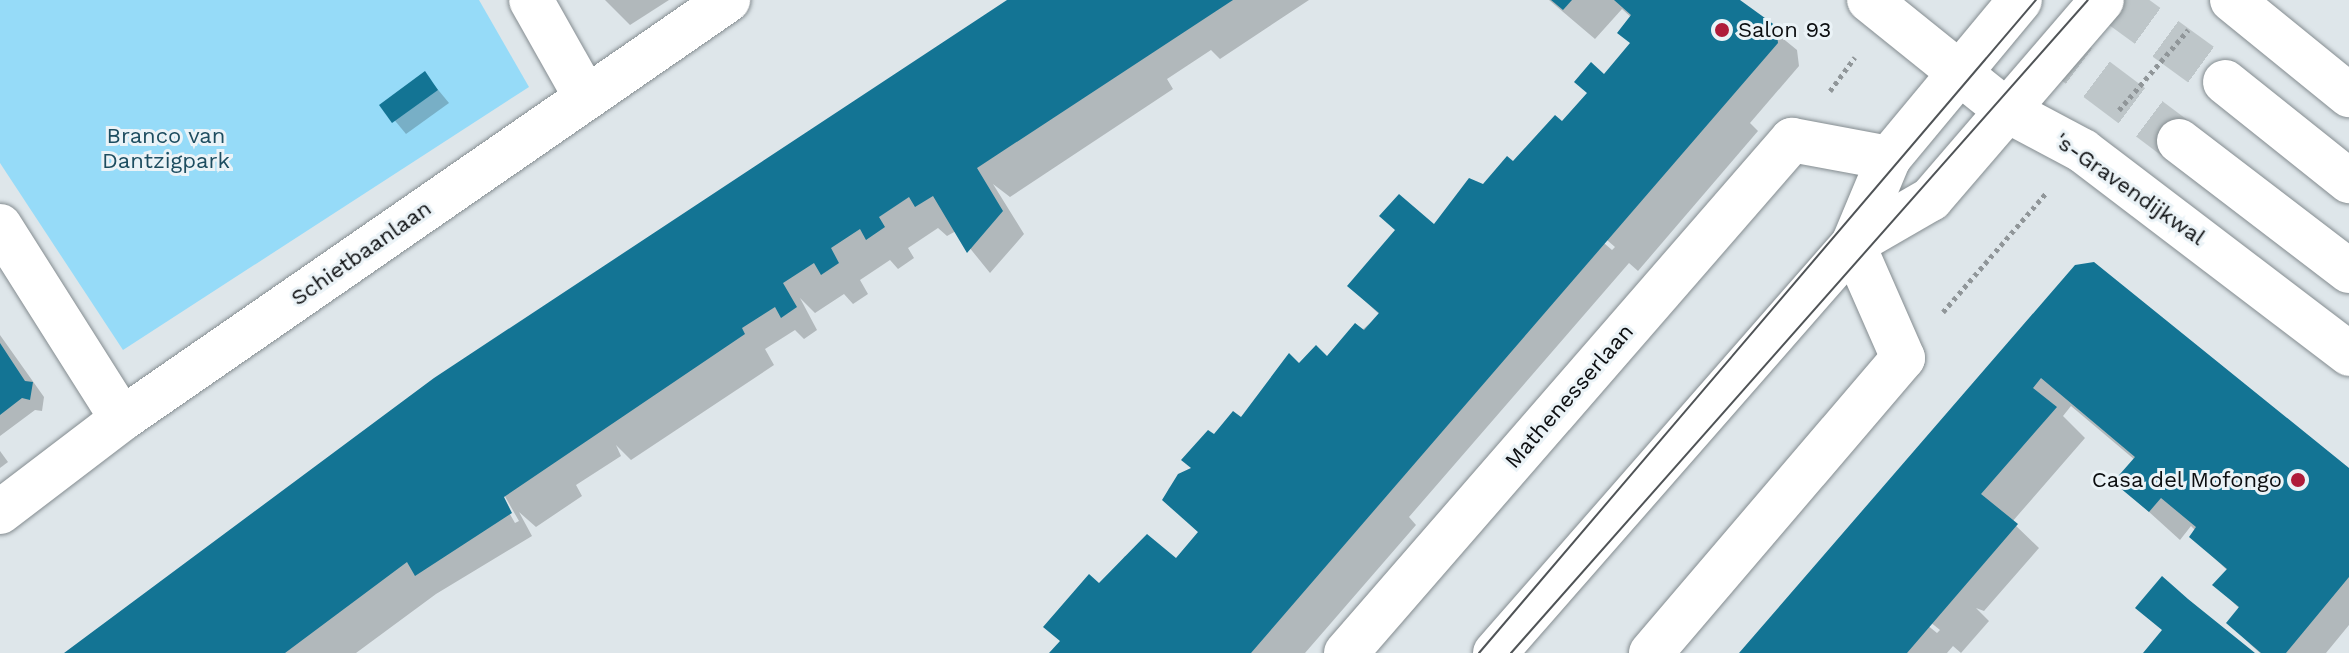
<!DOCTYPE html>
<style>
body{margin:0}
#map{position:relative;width:2349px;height:653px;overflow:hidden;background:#dee6ea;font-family:"Work Sans",sans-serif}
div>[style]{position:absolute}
.green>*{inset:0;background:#96dbf8}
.shadow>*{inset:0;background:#0003}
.building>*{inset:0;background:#137494}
.major-tunnel>*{height:44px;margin-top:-22px;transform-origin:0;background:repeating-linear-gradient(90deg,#bec6c9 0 44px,transparent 0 66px)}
.path>*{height:5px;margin-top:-2.5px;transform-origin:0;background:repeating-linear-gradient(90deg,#909699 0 4px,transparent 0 8px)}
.roads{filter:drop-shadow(0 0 2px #848c90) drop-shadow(0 0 2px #848c90)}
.minor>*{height:44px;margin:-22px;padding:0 22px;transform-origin:22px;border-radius:22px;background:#fff}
.major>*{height:44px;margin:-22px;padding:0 22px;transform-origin:22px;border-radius:22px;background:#fff}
.tram>*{height:2px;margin:-1px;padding:0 1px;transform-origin:1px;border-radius:1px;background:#505457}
.dots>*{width:22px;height:22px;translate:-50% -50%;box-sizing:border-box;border:4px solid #ebf3f7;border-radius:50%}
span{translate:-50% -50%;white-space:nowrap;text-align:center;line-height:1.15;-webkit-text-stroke:6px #ebf3f7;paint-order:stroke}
.poi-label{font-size:22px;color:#0c0e10}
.left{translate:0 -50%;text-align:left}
.right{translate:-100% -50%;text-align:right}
.park-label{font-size:22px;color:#1d4d60}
.street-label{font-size:22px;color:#0c0e10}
</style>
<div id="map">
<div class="green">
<div style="clip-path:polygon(0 0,479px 0,529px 87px,123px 350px,0 163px)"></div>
</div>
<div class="shadow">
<div style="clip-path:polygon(605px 0,669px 0,630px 25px)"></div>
<div style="clip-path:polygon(evenodd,1011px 0,1309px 0,1220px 59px,1211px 50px,1167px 79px,1173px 89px,1010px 197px,993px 184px,1024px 234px,990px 273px,956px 231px,947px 236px,938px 228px,908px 248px,914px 258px,898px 269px,890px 260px,860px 280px,868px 294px,853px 304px,844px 294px,815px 313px,800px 298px,817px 330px,804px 339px,795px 330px,765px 349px,774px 365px,631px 460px,616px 445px,621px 456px,576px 485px,582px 496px,536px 527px,519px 512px,532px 536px,436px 594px,356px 653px,67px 653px,1011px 0,447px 404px,452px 404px,519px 521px,515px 523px,447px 404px)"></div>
<div style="clip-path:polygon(evenodd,1549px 0,1736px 0,1797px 50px,1799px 66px,1750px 123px,1758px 131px,1638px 271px,1629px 263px,1409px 517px,1416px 525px,1305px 653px,1052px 653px,1125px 556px,1176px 561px,1199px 533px,1164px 499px,1169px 488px,1192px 469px,1214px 436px,1241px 420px,1289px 356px,1299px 365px,1327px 359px,1380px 315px,1349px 286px,1434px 226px,1470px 180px,1484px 186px,1562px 124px,1631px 44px,1632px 18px,1622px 9px,1595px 39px,1549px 0,1547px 188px,1615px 247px,1612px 250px,1544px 191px,1547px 188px)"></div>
<div style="clip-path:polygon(425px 74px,449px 103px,406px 134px,382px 105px)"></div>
<div style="clip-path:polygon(evenodd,2076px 267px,2349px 472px,2349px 625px,2326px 653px,2260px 653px,2251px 645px,2229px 623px,2240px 609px,2215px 585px,2228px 571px,2191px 536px,2196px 531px,2191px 526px,2180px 540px,2116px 482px,2135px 460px,2071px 406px,2063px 416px,2085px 438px,2012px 522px,2039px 548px,1984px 611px,1976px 608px,1989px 621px,1961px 653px,1953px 646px,1947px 653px,1742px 653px,2076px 267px,1866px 570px,1940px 630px,1937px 633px,1863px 573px,1866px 570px)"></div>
<div style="clip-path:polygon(0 335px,44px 397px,42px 411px,35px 410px,0 436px)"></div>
<div style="clip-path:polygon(0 451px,8px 462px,0 468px)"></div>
</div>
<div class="building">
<div style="clip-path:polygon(1007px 0,1233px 0,977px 168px,1003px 211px,967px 253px,933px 196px,915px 207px,909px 197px,879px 217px,885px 227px,866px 240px,860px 229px,831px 248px,839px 263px,821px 275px,814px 263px,783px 283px,797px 307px,781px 318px,775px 307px,742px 328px,745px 334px,504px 497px,512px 513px,415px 576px,407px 562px,285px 653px,64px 653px,434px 378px)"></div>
<div style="clip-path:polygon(1551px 0,1572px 0,1563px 10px)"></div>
<div style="clip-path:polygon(1614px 0,1740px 0,1776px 26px,1778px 43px,1251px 653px,1049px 653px,1060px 641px,1043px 627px,1089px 574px,1099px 583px,1147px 534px,1176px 558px,1198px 532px,1162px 500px,1178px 474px,1191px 468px,1181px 460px,1208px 430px,1214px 434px,1233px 411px,1241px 417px,1289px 353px,1299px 363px,1316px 345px,1327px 356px,1355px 323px,1364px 330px,1379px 313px,1347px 286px,1395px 230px,1379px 216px,1399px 194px,1434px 224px,1469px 178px,1483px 184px,1507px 156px,1513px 161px,1555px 115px,1562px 121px,1587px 93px,1574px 82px,1591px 62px,1604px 74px,1630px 43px,1617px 33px,1631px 15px)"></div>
<div style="clip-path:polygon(425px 71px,438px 90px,392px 123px,379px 105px)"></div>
<div style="clip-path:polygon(2094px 262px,2349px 468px,2349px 577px,2286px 653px,2261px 653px,2226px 623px,2239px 607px,2212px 585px,2227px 569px,2189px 537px,2196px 527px,2161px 498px,2149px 512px,2113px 482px,2135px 457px,2041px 378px,2033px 388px,2057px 407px,1981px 494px,2018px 524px,1907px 653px,1739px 653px,2075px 265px)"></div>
<div style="clip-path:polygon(0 343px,25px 381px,33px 382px,30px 400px,22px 398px,0 415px)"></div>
<div style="clip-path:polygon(2162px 576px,2188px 599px,2255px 653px,2143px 653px,2162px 630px,2135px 608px)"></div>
</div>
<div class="major-tunnel">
<div style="left:1991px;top:0;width:235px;rotate:36.9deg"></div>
<div style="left:2112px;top:0;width:140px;rotate:36deg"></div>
</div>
<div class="path">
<div style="left:1830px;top:91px;width:42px;rotate:-53.7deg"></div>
<div style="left:2119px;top:110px;width:106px;rotate:-49.2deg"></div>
<div style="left:1943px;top:312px;width:157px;rotate:-49.1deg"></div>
</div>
<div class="roads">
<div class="minor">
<div style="left:531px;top:0;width:110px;rotate:60.6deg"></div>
<div style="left:1869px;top:0;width:176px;rotate:38.8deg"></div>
<div style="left:2006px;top:110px;width:87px;rotate:28deg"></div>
<div style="left:2083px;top:151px;width:335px;rotate:37.3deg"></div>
<div style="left:2232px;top:0;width:151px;rotate:39.1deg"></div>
<div style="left:0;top:226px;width:228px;rotate:57.7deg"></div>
<div style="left:1853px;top:244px;width:90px;rotate:-30deg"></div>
<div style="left:1931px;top:199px;width:262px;rotate:-49.3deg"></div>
<div style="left:0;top:512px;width:153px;rotate:-37.3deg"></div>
<div style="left:122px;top:419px;width:737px;rotate:-34.66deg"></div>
<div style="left:1346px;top:653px;width:680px;rotate:-49deg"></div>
<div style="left:1792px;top:140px;width:99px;rotate:10.5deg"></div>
<div style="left:1495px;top:653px;width:544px;rotate:-48.8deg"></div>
<div style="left:1853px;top:244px;width:93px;rotate:-67.3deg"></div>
<div style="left:1889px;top:158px;width:205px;rotate:-50.3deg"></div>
<div style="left:1651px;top:653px;width:388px;rotate:-49.5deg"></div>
<div style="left:1903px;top:358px;width:124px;rotate:-113.7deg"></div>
</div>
<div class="major">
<div style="left:2225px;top:82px;width:159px;rotate:38.6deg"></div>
<div style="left:2179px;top:141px;width:214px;rotate:37.4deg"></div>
</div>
</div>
<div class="tram">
<div style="left:1479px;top:653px;width:858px;rotate:-49.54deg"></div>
<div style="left:1511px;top:653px;width:871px;rotate:-48.54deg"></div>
</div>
<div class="dots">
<div style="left:1722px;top:30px;background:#af1c3a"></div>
<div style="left:2298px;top:480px;background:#af1c3a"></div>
</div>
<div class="poi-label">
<span class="left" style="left:1738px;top:30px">Salon 93</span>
<span class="right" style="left:2282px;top:480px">Casa del Mofongo</span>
</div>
<div class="park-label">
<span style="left:166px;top:148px">Branco van<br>Dantzigpark</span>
</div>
<div class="street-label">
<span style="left:2130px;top:189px;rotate:35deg">'s-Gravendijkwal</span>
<span style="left:361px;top:253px;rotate:-35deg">Schietbaanlaan</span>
<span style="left:1569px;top:396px;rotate:-49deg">Mathenesserlaan</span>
</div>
</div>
